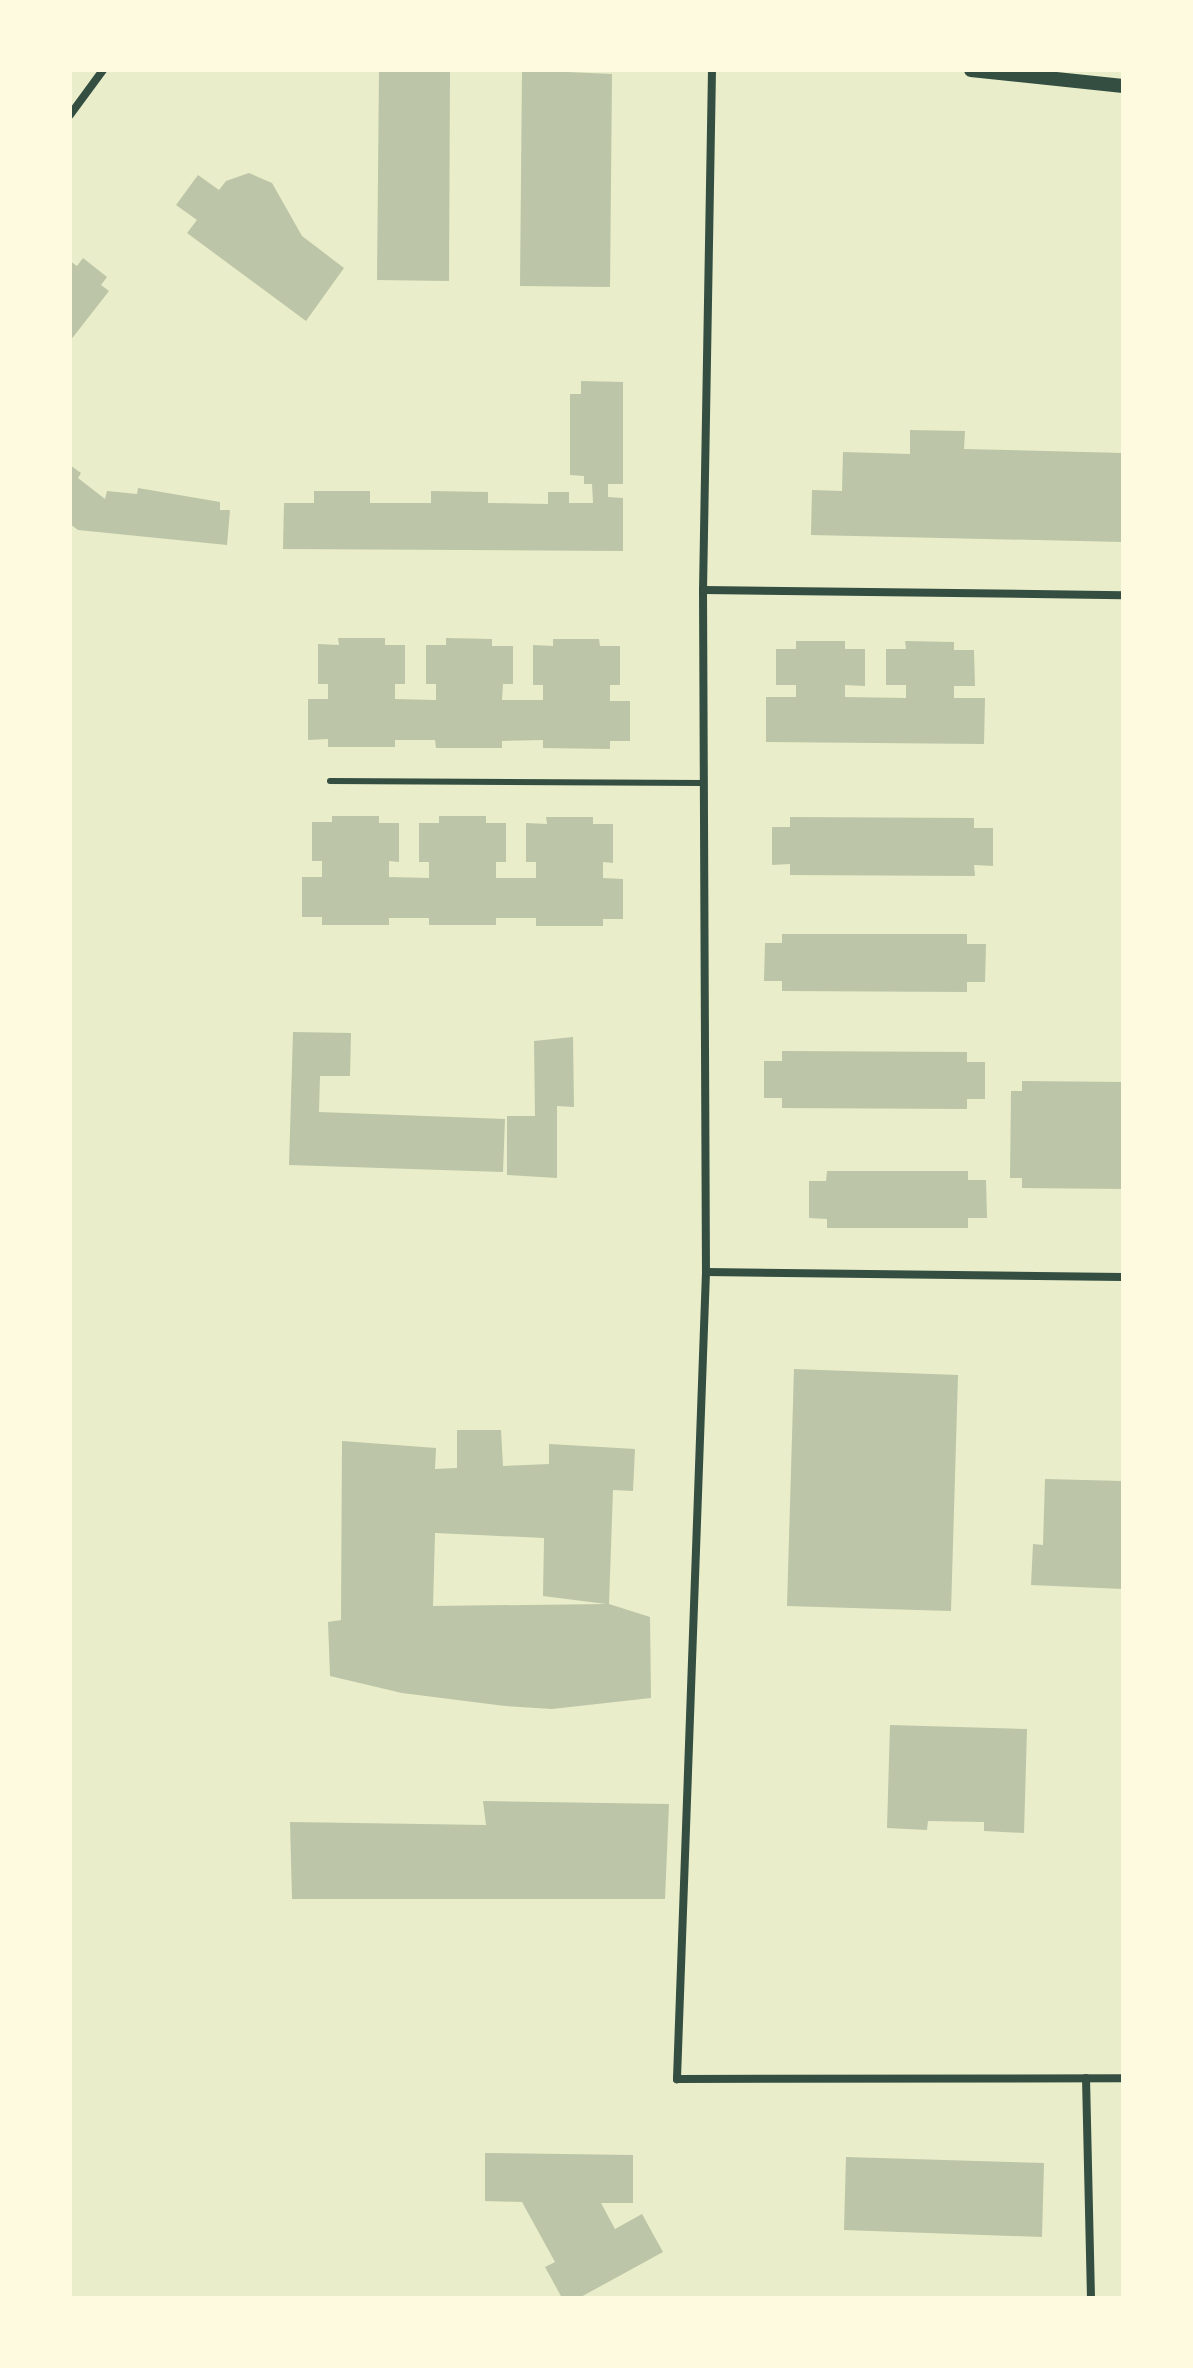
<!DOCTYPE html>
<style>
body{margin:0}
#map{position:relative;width:1193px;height:2368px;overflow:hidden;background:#e9edc9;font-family:"Sofia Sans Condensed",sans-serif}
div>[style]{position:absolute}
.building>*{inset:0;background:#bcc5a7}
.service>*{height:6px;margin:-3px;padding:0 3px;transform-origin:3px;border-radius:3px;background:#344e41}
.minor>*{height:8px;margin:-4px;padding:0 4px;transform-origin:4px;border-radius:4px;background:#344e41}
.tertiary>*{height:14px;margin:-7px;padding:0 7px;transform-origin:7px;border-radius:7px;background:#344e41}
span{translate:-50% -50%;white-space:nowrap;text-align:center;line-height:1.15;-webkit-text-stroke:8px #fefae0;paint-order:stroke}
.frame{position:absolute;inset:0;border:72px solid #fefae0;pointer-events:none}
</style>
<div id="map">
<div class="building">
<div style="clip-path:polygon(379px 70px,450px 70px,449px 281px,377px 280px)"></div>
<div style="clip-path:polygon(522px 70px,612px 74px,610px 287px,520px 286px)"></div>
<div style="clip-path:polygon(249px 173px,272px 183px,302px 236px,344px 268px,306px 321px,187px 233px,197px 220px,176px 205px,198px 175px,219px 190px,226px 181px)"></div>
<div style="clip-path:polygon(83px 258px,107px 277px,101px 285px,109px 291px,70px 341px,70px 261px,77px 266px)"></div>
<div style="clip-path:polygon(581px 381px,623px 382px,623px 484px,608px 484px,608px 497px,623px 498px,623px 551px,283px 549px,284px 503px,314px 503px,314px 491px,370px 491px,370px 503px,431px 503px,431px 491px,488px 492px,488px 503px,548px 504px,548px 492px,569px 492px,569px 503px,593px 503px,592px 484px,584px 484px,584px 476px,570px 475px,570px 394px,581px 394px)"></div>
<div style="clip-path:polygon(910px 430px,965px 431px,964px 449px,1123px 453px,1123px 542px,811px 535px,812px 490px,842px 491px,843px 452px,910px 454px)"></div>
<div style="clip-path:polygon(70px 465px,81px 473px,78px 478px,105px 499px,107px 491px,137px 494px,138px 488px,220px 502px,220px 510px,230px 510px,227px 545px,78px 530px,70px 524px)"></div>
<div style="clip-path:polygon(338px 638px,385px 638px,385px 645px,405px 645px,405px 684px,395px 684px,395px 699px,436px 700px,436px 684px,426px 684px,426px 645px,446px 645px,446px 638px,492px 639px,492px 646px,513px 646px,513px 684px,503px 684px,502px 700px,543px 700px,543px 685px,533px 685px,533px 645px,553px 646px,553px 639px,599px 639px,600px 646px,620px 646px,620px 685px,610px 685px,610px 701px,630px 701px,630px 741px,610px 741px,610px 749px,543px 748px,543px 740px,502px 741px,502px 748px,436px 748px,435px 740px,395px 740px,395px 747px,328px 747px,328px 739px,308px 740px,308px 699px,328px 699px,328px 684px,318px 684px,318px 644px,339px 645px)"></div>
<div style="clip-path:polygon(796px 641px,845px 641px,845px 649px,865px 649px,865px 686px,845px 685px,845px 697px,906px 698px,906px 685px,886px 685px,886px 649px,906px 649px,905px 641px,954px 642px,954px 650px,974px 650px,975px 686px,954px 686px,954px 698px,985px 698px,984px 744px,766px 742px,766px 697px,796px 697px,796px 685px,776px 685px,776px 649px,796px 649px)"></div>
<div style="clip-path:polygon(332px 816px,379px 816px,379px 823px,399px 823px,399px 862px,389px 861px,389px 877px,429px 878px,429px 862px,419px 862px,419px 823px,439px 823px,439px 816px,486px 816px,486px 823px,506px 823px,506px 862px,496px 862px,496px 878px,536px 878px,536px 862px,526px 862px,526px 823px,547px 824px,546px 817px,593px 817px,593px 824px,613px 824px,613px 863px,603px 862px,603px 878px,623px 879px,623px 919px,603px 919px,603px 926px,536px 926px,536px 918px,496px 918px,496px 925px,429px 925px,429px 918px,389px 918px,389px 925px,322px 925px,322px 917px,302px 917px,302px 877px,322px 877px,322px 861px,312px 861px,312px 822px,332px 822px)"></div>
<div style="clip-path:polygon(790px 817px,974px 818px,974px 828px,993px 828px,993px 866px,974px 865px,975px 876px,790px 875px,790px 864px,772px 865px,772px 827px,790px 827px)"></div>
<div style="clip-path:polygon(782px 934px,967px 934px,967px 944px,986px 944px,985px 982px,967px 982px,967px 992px,782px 991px,782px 981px,764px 981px,765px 943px,782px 943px)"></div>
<div style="clip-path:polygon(293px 1032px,351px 1033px,350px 1076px,320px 1076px,319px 1112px,505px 1119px,503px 1172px,289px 1165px)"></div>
<div style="clip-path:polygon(573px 1037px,574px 1107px,557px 1106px,557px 1178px,507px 1175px,507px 1116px,535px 1116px,534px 1041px)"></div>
<div style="clip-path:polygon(782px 1051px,967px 1052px,967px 1062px,985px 1062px,985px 1099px,967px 1099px,967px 1109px,782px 1108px,782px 1098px,764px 1098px,764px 1061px,782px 1061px)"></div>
<div style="clip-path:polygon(1022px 1081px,1123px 1082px,1123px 1189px,1022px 1188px,1022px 1178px,1010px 1178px,1011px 1091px,1022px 1091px)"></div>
<div style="clip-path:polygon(827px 1171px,968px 1171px,968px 1180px,986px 1180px,987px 1218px,968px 1218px,968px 1228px,827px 1228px,827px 1219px,809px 1218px,809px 1181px,826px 1181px)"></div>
<div style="clip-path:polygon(794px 1369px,958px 1375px,951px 1611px,787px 1606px)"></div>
<div style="clip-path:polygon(evenodd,457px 1430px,501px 1430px,503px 1466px,549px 1464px,549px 1444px,635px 1449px,633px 1491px,613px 1490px,609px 1604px,650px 1617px,651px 1698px,552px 1709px,505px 1706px,402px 1693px,330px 1676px,328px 1622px,341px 1620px,342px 1441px,436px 1448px,435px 1469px,457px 1468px,457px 1430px,435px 1533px,544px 1538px,543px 1596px,606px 1604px,433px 1606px,435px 1533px)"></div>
<div style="clip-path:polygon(1045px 1479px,1123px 1481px,1123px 1589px,1031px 1585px,1033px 1544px,1043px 1545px)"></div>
<div style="clip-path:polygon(890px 1725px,1027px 1729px,1024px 1833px,984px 1831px,984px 1822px,928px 1821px,927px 1830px,887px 1828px)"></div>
<div style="clip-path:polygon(483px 1801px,669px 1804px,665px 1899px,292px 1899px,290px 1822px,486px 1825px)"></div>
<div style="clip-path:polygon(485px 2153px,633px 2155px,633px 2203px,601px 2203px,615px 2229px,642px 2214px,663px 2252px,579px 2298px,562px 2298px,545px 2267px,555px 2262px,522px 2202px,485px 2201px)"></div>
<div style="clip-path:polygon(846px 2157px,1044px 2163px,1042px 2237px,844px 2230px)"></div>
</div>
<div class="service">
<div style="left:330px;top:781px;width:374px;rotate:0.3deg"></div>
</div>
<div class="minor">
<div style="left:712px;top:70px;width:520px;rotate:90.99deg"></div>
<div style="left:703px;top:590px;width:682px;rotate:89.75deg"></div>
<div style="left:706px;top:1272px;width:808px;rotate:92.06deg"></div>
<div style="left:677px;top:2079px;width:446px;rotate:-0.1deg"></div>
<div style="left:70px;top:115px;width:56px;rotate:-53.7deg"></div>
<div style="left:703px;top:590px;width:420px;rotate:0.7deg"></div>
<div style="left:706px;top:1272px;width:417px;rotate:0.7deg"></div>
<div style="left:1086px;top:2078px;width:220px;rotate:88.7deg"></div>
</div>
<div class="tertiary">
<div style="left:971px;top:70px;width:153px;rotate:6deg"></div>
</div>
<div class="frame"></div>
</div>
